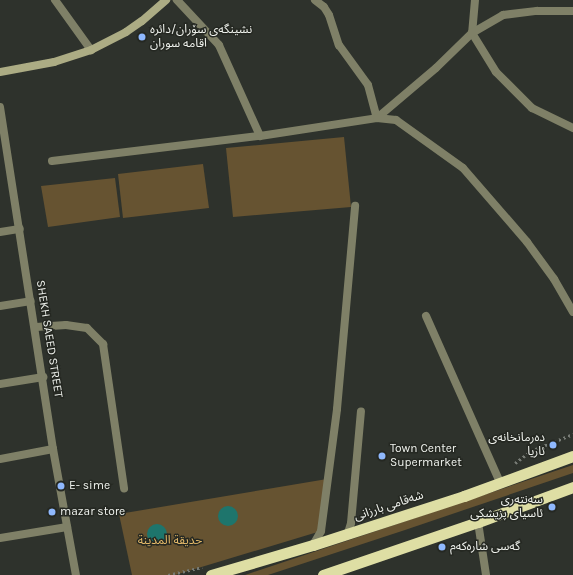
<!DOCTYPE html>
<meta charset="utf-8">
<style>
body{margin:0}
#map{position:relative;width:573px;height:575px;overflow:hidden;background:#2e322c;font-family:Karla,"Noto Sans Arabic",sans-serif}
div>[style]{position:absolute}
.green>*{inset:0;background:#665331}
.water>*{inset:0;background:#1e756c}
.round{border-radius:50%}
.path>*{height:2.5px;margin-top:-1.25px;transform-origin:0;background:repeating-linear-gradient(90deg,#777b75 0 2px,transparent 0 5px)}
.service>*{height:8px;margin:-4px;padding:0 4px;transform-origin:4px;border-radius:4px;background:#7f8067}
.minor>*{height:8px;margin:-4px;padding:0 4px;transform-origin:4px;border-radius:4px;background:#7f8067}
.tertiary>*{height:8px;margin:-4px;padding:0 4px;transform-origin:4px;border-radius:4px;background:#7f8067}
.secondary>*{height:8px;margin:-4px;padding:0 4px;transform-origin:4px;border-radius:4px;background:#acac84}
.trunk>*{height:11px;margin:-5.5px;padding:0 5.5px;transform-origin:5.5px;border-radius:5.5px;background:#dedea4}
.dots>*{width:11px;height:11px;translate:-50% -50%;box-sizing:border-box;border:2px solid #252822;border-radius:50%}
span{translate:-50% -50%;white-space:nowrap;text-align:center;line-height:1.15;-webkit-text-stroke:3px #252822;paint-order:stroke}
.poi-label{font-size:12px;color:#eff2ed}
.left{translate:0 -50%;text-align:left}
.right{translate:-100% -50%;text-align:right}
.street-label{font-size:12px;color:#eff2ed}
.park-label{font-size:12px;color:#e6bb6a}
</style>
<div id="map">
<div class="green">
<div style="clip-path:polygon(344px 137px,351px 207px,233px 217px,226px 148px)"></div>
<div style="clip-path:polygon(203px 164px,209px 208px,123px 218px,118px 174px)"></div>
<div style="clip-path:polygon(115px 178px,120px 217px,48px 227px,41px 186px)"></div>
<div style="clip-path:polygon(573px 465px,573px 473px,405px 530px,268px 575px,245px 575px)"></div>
<div style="clip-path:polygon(327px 479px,321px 531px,175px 575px,132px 575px,119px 514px)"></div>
</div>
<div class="water">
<div class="round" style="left:218px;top:506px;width:20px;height:20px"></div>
<div class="round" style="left:147px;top:524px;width:20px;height:20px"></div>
</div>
<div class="path">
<div style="left:515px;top:463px;width:20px;rotate:-37deg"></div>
<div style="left:531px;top:451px;width:45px;rotate:-22deg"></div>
<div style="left:168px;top:575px;width:35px;rotate:-13deg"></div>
</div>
<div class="service">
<div style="left:36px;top:327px;width:30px;rotate:-4deg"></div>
<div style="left:66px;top:325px;width:21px;rotate:8deg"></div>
<div style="left:87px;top:328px;width:23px;rotate:45deg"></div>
<div style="left:103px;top:344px;width:146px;rotate:81.7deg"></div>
</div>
<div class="minor">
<div style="left:55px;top:0;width:62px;rotate:54.2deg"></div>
<div style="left:315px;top:0;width:11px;rotate:38deg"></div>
<div style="left:324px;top:7px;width:9px;rotate:58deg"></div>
<div style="left:329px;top:15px;width:32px;rotate:72deg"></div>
<div style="left:339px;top:45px;width:49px;rotate:54.1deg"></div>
<div style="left:368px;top:85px;width:34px;rotate:75deg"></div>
<div style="left:475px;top:0;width:33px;rotate:95deg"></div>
<div style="left:472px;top:33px;width:46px;rotate:58.4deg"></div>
<div style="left:496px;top:72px;width:51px;rotate:45deg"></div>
<div style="left:532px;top:108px;width:46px;rotate:26deg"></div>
<div style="left:377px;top:118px;width:77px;rotate:-40.3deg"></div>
<div style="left:436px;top:68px;width:50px;rotate:-44.2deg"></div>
<div style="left:472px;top:33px;width:36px;rotate:-30deg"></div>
<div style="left:503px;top:15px;width:34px;rotate:-7deg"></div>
<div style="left:537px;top:11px;width:36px"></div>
<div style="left:260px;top:136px;width:118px;rotate:-8.7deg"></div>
<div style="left:377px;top:118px;width:19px;rotate:6deg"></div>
<div style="left:396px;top:120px;width:82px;rotate:35.6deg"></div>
<div style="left:463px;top:168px;width:98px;rotate:49.1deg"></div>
<div style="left:527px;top:242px;width:46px;rotate:53.9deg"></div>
<div style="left:554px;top:279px;width:38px;rotate:60deg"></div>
<div style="left:52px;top:161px;width:209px;rotate:-6.9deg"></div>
<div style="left:260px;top:136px;width:100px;rotate:-114.3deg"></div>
<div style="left:219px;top:45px;width:62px;rotate:-133deg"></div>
<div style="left:0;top:232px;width:20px;rotate:-9deg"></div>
<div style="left:0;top:306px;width:31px;rotate:-9deg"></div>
<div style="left:426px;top:316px;width:182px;rotate:66deg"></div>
<div style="left:0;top:384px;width:44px;rotate:-9.2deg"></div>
<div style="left:0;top:459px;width:54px;rotate:-10.7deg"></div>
<div style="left:348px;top:533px;width:10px;rotate:-73deg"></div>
<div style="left:351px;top:523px;width:112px;rotate:-84.9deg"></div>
<div style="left:0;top:538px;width:68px;rotate:-9.3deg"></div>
<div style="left:313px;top:545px;width:16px;rotate:-60deg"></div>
<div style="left:321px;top:531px;width:123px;rotate:-82.5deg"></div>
<div style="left:337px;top:409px;width:204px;rotate:-84.9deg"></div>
</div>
<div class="tertiary">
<div style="left:0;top:107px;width:346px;rotate:81.2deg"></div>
<div style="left:53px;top:449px;width:128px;rotate:79.7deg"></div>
<div style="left:478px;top:522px;width:54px;rotate:81.4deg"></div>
</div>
<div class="secondary">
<div style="left:0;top:72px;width:55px;rotate:-10.5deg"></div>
<div style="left:54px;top:62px;width:39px;rotate:-18deg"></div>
<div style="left:91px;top:50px;width:39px;rotate:-27deg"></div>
<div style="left:126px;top:32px;width:19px;rotate:-35deg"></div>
<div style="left:142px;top:21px;width:32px;rotate:-41deg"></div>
</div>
<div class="trunk">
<div style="left:211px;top:575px;width:106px;rotate:-16.4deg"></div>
<div style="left:313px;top:545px;width:159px;rotate:-18deg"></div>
<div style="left:464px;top:496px;width:116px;rotate:-20.2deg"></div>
<div style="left:323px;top:575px;width:164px;rotate:-18.9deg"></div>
<div style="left:478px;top:522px;width:101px;rotate:-20.2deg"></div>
</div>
<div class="dots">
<div style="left:142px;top:37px;background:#8fb8fd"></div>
<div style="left:553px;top:445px;background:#8fb8fd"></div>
<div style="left:382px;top:456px;background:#8fb8fd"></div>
<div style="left:61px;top:486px;background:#8fb8fd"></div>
<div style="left:552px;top:507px;background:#8fb8fd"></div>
<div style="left:52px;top:512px;background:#8fb8fd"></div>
<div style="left:442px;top:547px;background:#8fb8fd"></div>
</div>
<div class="poi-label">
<span class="left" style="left:150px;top:37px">نشینگەی سۆران/دائرە<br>اقامە سوران</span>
<span class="right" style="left:545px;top:445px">دەرمانخانەی<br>ئاریا</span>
<span class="left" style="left:390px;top:456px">Town Center<br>Supermarket</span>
<span class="left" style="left:69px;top:486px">E- sime</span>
<span class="right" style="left:543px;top:507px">سەنتەری<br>ئاسیای پزیشکی</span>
<span class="left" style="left:60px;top:512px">mazar store</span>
<span class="left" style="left:450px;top:547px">گەسی شارەکەم</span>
</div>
<div class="street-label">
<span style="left:49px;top:339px;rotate:81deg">SHEKH SAEED STREET</span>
<span style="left:389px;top:506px;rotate:-18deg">شەقامی بارزانی</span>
</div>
<div class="park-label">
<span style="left:170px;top:541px">حديقة المدينة</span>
</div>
</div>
